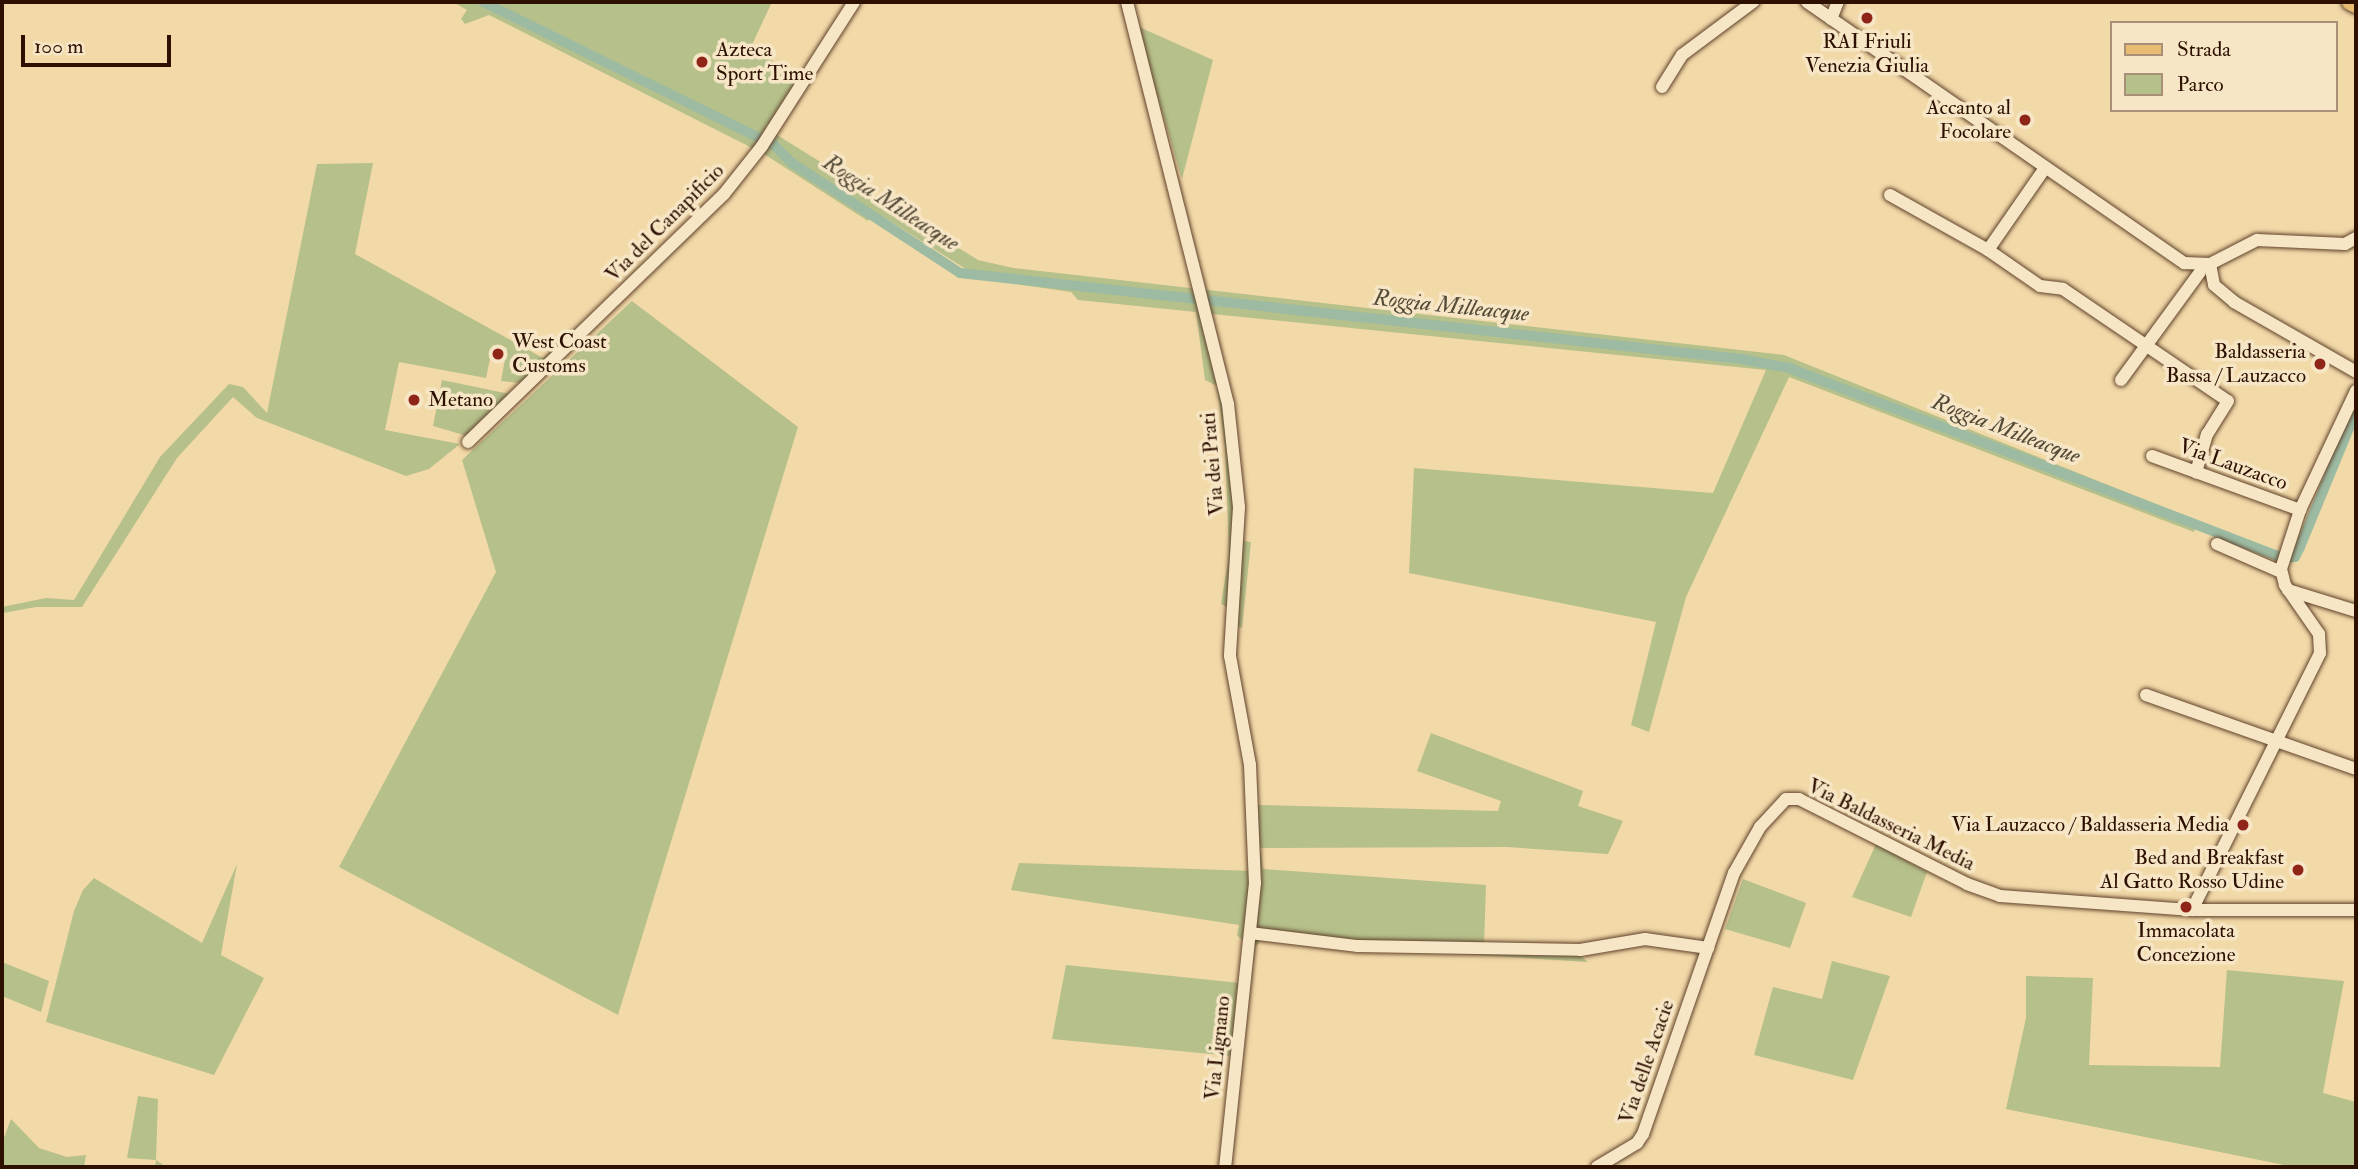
<!DOCTYPE html>
<style>
body{margin:0}
#map{position:relative;width:2358px;height:1169px;overflow:hidden;background:#f2d9a8;font-family:"IM FELL Double Pica",serif}
div>[style]{position:absolute}
.green>*{inset:0;background:#b6c08b}
.canal>*{height:10px;margin:-5px;padding:0 5px;transform-origin:5px;border-radius:5px;background:#9cbba2}
.roads{filter:drop-shadow(0 0 2px #5f422b) drop-shadow(0 0 2px #5f422b)}
.minor>*{height:12px;margin:-6px;padding:0 6px;transform-origin:6px;border-radius:6px;background:#f7e6c6}
.major>*{height:16px;margin:-8px;padding:0 8px;transform-origin:8px;border-radius:8px;background:#e9bc74}
.dots>*{width:19px;height:19px;translate:-50% -50%;box-sizing:border-box;border:4px solid #f7e6c6;border-radius:50%}
span{translate:-50% -50%;white-space:nowrap;text-align:center;line-height:1.15;-webkit-text-stroke:7px #f7e6c6;paint-order:stroke}
.poi-label{font-size:21px;color:#2e1001}
.left{translate:0 -50%;text-align:left}
.right{translate:-100% -50%;text-align:right}
.street-label{font-size:21px;color:#2e1001}
.water-label{font-size:23px;color:#544c39;font-style:italic}
.frame{position:absolute;inset:0;border:4px solid #2e1001;pointer-events:none}
.legend{position:absolute;left:2110px;top:21px;width:228px;height:91px;box-sizing:border-box;background:#f7e6c6;border:2px solid #a79077;margin:0;padding:9px 12px;list-style:none;font-size:21px;color:#2e1001}
.legend li{display:flex;align-items:center;gap:14px;height:35px}
.legend b{width:35px;border:2px solid #a79077}
.scale{position:absolute;left:21px;top:35px;width:150px;height:32px;box-sizing:border-box;border:4px solid #2e1001;border-top:0;padding-left:9px;font-size:21px;line-height:24px;white-space:nowrap;color:#2e1001;-webkit-text-stroke:5px #f7e6c6;paint-order:stroke}
</style>
<div id="map">
<div class="green">
<div style="clip-path:polygon(453px 2px,772px 2px,750px 49px,801px 75px,766px 128px,978px 260px,1013px 268px,1784px 355px,2198px 521px,2194px 532px,1789px 377px,1686px 597px,1649px 732px,1631px 725px,1656px 622px,1409px 573px,1414px 468px,1713px 493px,1766px 370px,1212px 314px,1235px 413px,1244px 541px,1251px 542px,1242px 628px,1235px 625px,1234px 658px,1258px 805px,1498px 811px,1501px 801px,1417px 771px,1431px 733px,1583px 791px,1578px 806px,1623px 821px,1608px 854px,1507px 847px,1260px 848px,1263px 869px,1486px 885px,1484px 945px,1572px 949px,1588px 962px,1260px 941px,1255px 948px,1237px 1104px,1232px 1056px,1052px 1039px,1066px 965px,1240px 983px,1244px 942px,1237px 935px,1239px 925px,1011px 890px,1019px 863px,1252px 871px,1246px 758px,1225px 651px,1227px 607px,1221px 604px,1229px 555px,1225px 447px,1217px 386px,1205px 380px,1196px 312px,1078px 300px,1071px 292px,967px 277px,969px 271px,874px 211px,868px 221px,764px 154px,489px 15px,465px 24px,461px 19px,467px 10px)"></div>
<div style="clip-path:polygon(1137px 26px,1213px 60px,1182px 179px)"></div>
<div style="clip-path:polygon(373px 163px,355px 254px,543px 358px,662px 250px,520px 383px,501px 381px,507px 348px,493px 345px,486px 378px,399px 362px,385px 430px,460px 444px,429px 469px,406px 476px,257px 418px,233px 397px,177px 458px,82px 607px,36px 607px,3px 613px,2px 607px,46px 598px,74px 600px,160px 457px,229px 384px,243px 387px,267px 413px,317px 164px)"></div>
<div style="clip-path:polygon(632px 301px,798px 427px,618px 1015px,339px 867px,496px 572px,462px 460px)"></div>
<div style="clip-path:polygon(442px 380px,510px 394px,467px 436px,433px 426px)"></div>
<div style="clip-path:polygon(1876px 844px,1927px 872px,1911px 917px,1852px 897px)"></div>
<div style="clip-path:polygon(237px 864px,221px 955px,264px 978px,214px 1075px,46px 1022px,74px 911px,83px 890px,94px 878px,202px 943px)"></div>
<div style="clip-path:polygon(1743px 879px,1806px 903px,1790px 948px,1725px 929px)"></div>
<div style="clip-path:polygon(1832px 961px,1890px 976px,1853px 1080px,1754px 1055px,1773px 987px,1822px 999px)"></div>
<div style="clip-path:polygon(2px 962px,49px 981px,41px 1012px,2px 996px)"></div>
<div style="clip-path:polygon(2227px 970px,2344px 981px,2323px 1093px,2356px 1102px,2356px 1167px,2294px 1167px,2006px 1109px,2026px 1018px,2026px 976px,2093px 978px,2089px 1065px,2220px 1067px)"></div>
<div style="clip-path:polygon(138px 1096px,158px 1099px,156px 1160px,166px 1167px,155px 1167px,156px 1160px,127px 1158px)"></div>
<div style="clip-path:polygon(11px 1119px,39px 1148px,67px 1157px,86px 1155px,84px 1167px,2px 1167px,2px 1143px)"></div>
</div>
<div class="canal">
<div style="left:483px;top:2px;width:324px;rotate:26.2deg"></div>
<div style="left:774px;top:145px;width:25px;rotate:45deg"></div>
<div style="left:792px;top:163px;width:201px;rotate:33.2deg"></div>
<div style="left:960px;top:273px;width:786px;rotate:6.28deg"></div>
<div style="left:1741px;top:359px;width:49px;rotate:10.6deg"></div>
<div style="left:1789px;top:368px;width:529px;rotate:21.04deg"></div>
<div style="left:2283px;top:558px;width:12px;rotate:-5deg"></div>
<div style="left:2295px;top:557px;width:11px;rotate:-63deg"></div>
<div style="left:2300px;top:547px;width:147px;rotate:-67.6deg"></div>
</div>
<div class="roads">
<div class="minor">
<div style="left:1127px;top:2px;width:414px;rotate:75.9deg"></div>
<div style="left:1228px;top:404px;width:104px;rotate:83.9deg"></div>
<div style="left:1239px;top:507px;width:149px;rotate:93.5deg"></div>
<div style="left:1230px;top:656px;width:111px;rotate:79.6deg"></div>
<div style="left:1250px;top:765px;width:118px;rotate:87.6deg"></div>
<div style="left:1255px;top:883px;width:286px;rotate:96deg"></div>
<div style="left:1807px;top:2px;width:459px;rotate:34.7deg"></div>
<div style="left:2184px;top:263px;width:26px;rotate:2deg"></div>
<div style="left:2210px;top:264px;width:21px;rotate:79deg"></div>
<div style="left:2214px;top:285px;width:26px;rotate:40deg"></div>
<div style="left:2234px;top:302px;width:141px;rotate:29.8deg"></div>
<div style="left:1831px;top:19px;width:18px;rotate:-68deg"></div>
<div style="left:1662px;top:87px;width:38px;rotate:-58deg"></div>
<div style="left:1682px;top:55px;width:89px;rotate:-36.7deg"></div>
<div style="left:2045px;top:168px;width:100px;rotate:124.8deg"></div>
<div style="left:1988px;top:250px;width:63px;rotate:34.7deg"></div>
<div style="left:2040px;top:286px;width:23px;rotate:7deg"></div>
<div style="left:2063px;top:289px;width:199px;rotate:34.2deg"></div>
<div style="left:2228px;top:401px;width:39px;rotate:122deg"></div>
<div style="left:2207px;top:434px;width:40px;rotate:106deg"></div>
<div style="left:1890px;top:195px;width:112px;rotate:29.3deg"></div>
<div style="left:2210px;top:264px;width:53px;rotate:-27.1deg"></div>
<div style="left:2257px;top:240px;width:88px;rotate:2.6deg"></div>
<div style="left:2345px;top:244px;width:13px;rotate:-29deg"></div>
<div style="left:2121px;top:380px;width:134px;rotate:-53.8deg"></div>
<div style="left:468px;top:442px;width:356px;rotate:-44.1deg"></div>
<div style="left:724px;top:194px;width:61px;rotate:-51.6deg"></div>
<div style="left:762px;top:146px;width:171px;rotate:-57.4deg"></div>
<div style="left:2152px;top:456px;width:158px;rotate:20deg"></div>
<div style="left:2217px;top:544px;width:70px;rotate:23.6deg"></div>
<div style="left:2288px;top:590px;width:71px;rotate:17.2deg"></div>
<div style="left:2146px;top:695px;width:223px;rotate:19.4deg"></div>
<div style="left:2192px;top:910px;width:287px;rotate:-63.5deg"></div>
<div style="left:2320px;top:653px;width:19px;rotate:-93deg"></div>
<div style="left:2319px;top:634px;width:60px;rotate:-124.8deg"></div>
<div style="left:2285px;top:585px;width:16px;rotate:-104deg"></div>
<div style="left:2281px;top:569px;width:62px;rotate:-72.1deg"></div>
<div style="left:2300px;top:510px;width:132px;rotate:-64.8deg"></div>
<div style="left:1250px;top:933px;width:109px;rotate:6.9deg"></div>
<div style="left:1358px;top:946px;width:222px;rotate:1deg"></div>
<div style="left:1580px;top:950px;width:66px;rotate:-9.6deg"></div>
<div style="left:1645px;top:939px;width:64px;rotate:8.1deg"></div>
<div style="left:1597px;top:1167px;width:47px;rotate:-31deg"></div>
<div style="left:1637px;top:1143px;width:11px;rotate:-56deg"></div>
<div style="left:1643px;top:1134px;width:276px;rotate:-70.8deg"></div>
<div style="left:1734px;top:873px;width:53px;rotate:-60.5deg"></div>
<div style="left:1760px;top:827px;width:38px;rotate:-47deg"></div>
<div style="left:1786px;top:799px;width:13px"></div>
<div style="left:1799px;top:799px;width:188px;rotate:26.8deg"></div>
<div style="left:1967px;top:884px;width:35px;rotate:20deg"></div>
<div style="left:2000px;top:896px;width:193px;rotate:4.2deg"></div>
<div style="left:2192px;top:910px;width:164px"></div>
</div>
<div class="major">
<div style="left:2350px;top:2px;width:7px;rotate:27deg"></div>
</div>
</div>
<div class="dots">
<div style="left:1867px;top:18px;background:#8f2418"></div>
<div style="left:702px;top:62px;background:#8f2418"></div>
<div style="left:2025px;top:120px;background:#8f2418"></div>
<div style="left:498px;top:354px;background:#8f2418"></div>
<div style="left:2320px;top:364px;background:#8f2418"></div>
<div style="left:414px;top:400px;background:#8f2418"></div>
<div style="left:2243px;top:825px;background:#8f2418"></div>
<div style="left:2298px;top:870px;background:#8f2418"></div>
<div style="left:2186px;top:907px;background:#8f2418"></div>
</div>
<div class="poi-label">
<span style="left:1867px;top:54px">RAI Friuli<br>Venezia Giulia</span>
<span class="left" style="left:716px;top:62px">Azteca<br>Sport Time</span>
<span class="right" style="left:2011px;top:120px">Accanto al<br>Focolare</span>
<span class="left" style="left:512px;top:354px">West Coast<br>Customs</span>
<span class="right" style="left:2306px;top:364px">Baldasseria<br>Bassa / Lauzacco</span>
<span class="left" style="left:428px;top:400px">Metano</span>
<span class="right" style="left:2229px;top:825px">Via Lauzacco / Baldasseria Media</span>
<span class="right" style="left:2284px;top:870px">Bed and Breakfast<br>Al Gatto Rosso Udine</span>
<span style="left:2186px;top:943px">Immacolata<br>Concezione</span>
</div>
<div class="street-label">
<span style="left:665px;top:223px;rotate:-45deg">Via del Canapificio</span>
<span style="left:1213px;top:464px;rotate:-95deg">Via dei Prati</span>
<span style="left:2233px;top:465px;rotate:20deg">Via Lauzacco</span>
<span style="left:1891px;top:825px;rotate:26deg">Via Baldasseria Media</span>
<span style="left:1218px;top:1048px;rotate:-84deg">Via Lignano</span>
<span style="left:1647px;top:1062px;rotate:-71deg">Via delle Acacie</span>
</div>
<div class="water-label">
<span style="left:891px;top:203px;rotate:33deg">Roggia Milleacque</span>
<span style="left:1451px;top:306px;rotate:6deg">Roggia Milleacque</span>
<span style="left:2006px;top:429px;rotate:21deg">Roggia Milleacque</span>
</div>
<div class="frame"></div>
<ul class="legend">
<li><b style="height:9px;background:#e9bc74"></b>Strada</li>
<li><b style="height:19px;background:#b6c08b"></b>Parco</li>
</ul>
<div class="scale">100 m</div>
</div>
